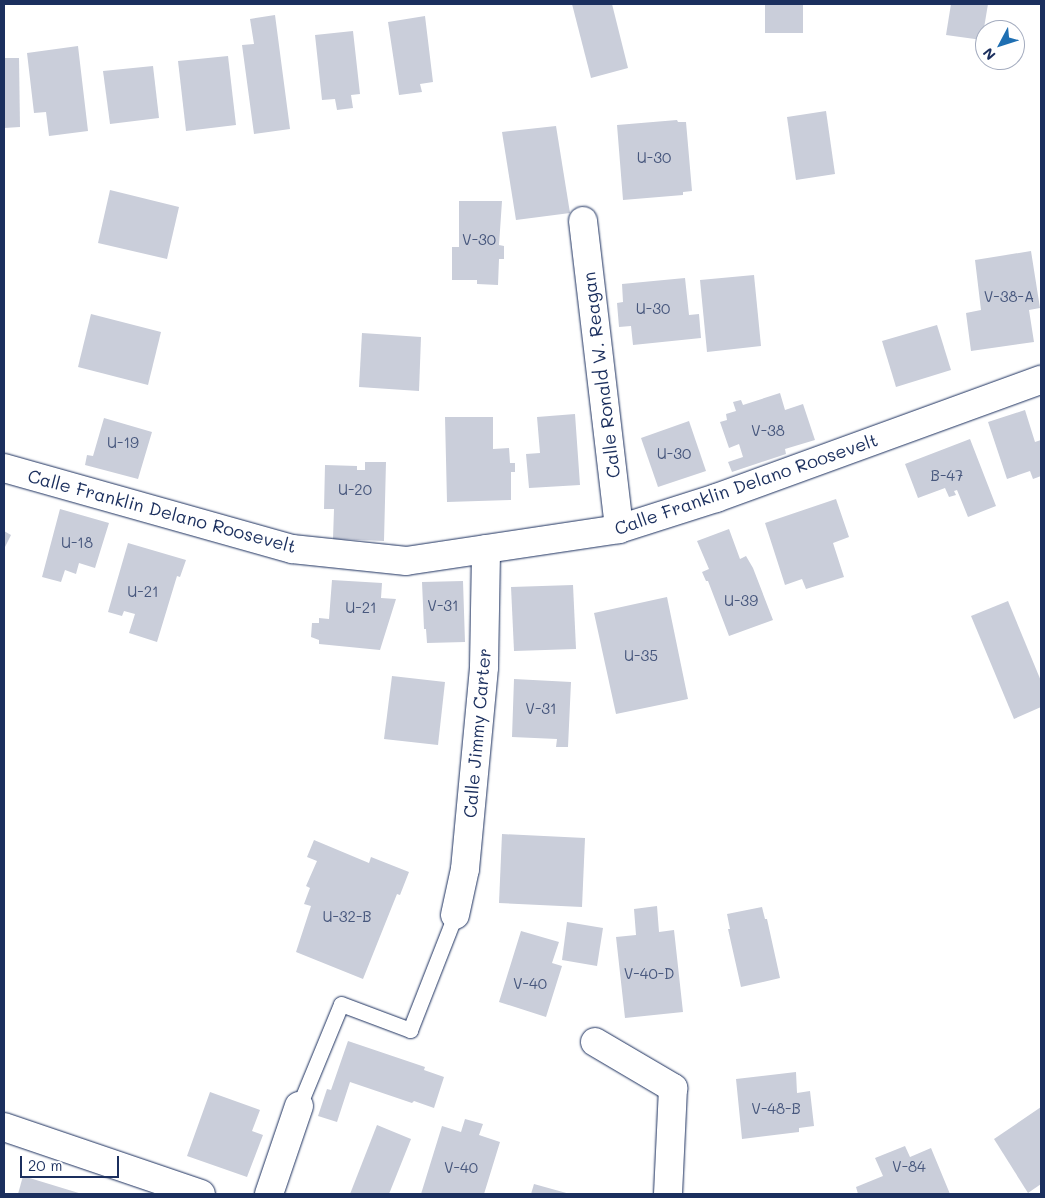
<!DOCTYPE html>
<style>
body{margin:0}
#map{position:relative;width:1045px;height:1198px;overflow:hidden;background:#fff;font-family:Mali,sans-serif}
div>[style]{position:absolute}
.building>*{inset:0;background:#caceda}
.roads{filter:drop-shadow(0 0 1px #1b2f5e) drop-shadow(0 0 1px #1b2f5e)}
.service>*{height:15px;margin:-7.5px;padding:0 7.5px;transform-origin:7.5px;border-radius:7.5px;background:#fff}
.minor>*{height:28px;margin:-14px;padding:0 14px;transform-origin:14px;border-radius:14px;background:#fff}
span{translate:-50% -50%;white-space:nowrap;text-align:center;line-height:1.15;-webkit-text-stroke:4px #fff;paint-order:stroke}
.number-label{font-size:15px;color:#47577d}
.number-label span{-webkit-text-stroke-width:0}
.street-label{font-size:18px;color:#1b2f5e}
.frame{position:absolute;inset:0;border:5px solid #1b2f5e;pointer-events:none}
.north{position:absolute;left:975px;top:20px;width:50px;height:50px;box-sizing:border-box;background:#fff;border:1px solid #a4acbf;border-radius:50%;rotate:230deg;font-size:14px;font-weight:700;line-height:20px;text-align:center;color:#1b2f5e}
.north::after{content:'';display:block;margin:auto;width:18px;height:22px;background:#1f6fb2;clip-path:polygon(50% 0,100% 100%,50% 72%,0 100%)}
.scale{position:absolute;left:20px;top:1156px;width:99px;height:22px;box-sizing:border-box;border:2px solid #1b2f5e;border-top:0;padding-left:6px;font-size:15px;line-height:18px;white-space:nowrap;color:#1b2f5e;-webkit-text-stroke:4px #fff;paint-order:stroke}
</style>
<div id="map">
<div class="building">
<div style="clip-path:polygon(572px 4px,612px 4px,628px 68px,591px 78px)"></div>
<div style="clip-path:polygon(765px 4px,803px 4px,803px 33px,765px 33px)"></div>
<div style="clip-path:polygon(951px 4px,988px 4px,982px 40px,946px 35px)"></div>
<div style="clip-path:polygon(275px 15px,290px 129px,254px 134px,242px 45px,254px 44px,250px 19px)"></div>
<div style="clip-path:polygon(425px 16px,433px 82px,420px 84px,422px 92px,399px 95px,388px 22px)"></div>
<div style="clip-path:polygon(353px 31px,360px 94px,351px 95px,353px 108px,337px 110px,335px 99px,322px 100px,315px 35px)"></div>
<div style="clip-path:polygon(78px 46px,88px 131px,49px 136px,46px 112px,34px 113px,27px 53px)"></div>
<div style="clip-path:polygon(228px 56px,236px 125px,186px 131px,178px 61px)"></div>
<div style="clip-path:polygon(4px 58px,19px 58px,20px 127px,4px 128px)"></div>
<div style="clip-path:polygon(153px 66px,159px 118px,110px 124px,103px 71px)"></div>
<div style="clip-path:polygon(826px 111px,835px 174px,796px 180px,787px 117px)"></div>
<div style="clip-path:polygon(677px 120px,678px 122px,686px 122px,692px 191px,683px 192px,683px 195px,623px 200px,617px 125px)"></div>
<div style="clip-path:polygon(556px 126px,570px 213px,516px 220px,502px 132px)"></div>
<div style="clip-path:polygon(110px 190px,179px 207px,167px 259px,98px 243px)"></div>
<div style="clip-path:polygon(459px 201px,502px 201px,499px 245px,504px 246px,504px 259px,499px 259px,498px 285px,477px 284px,477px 280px,452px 280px,452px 247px,459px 247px)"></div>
<div style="clip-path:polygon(1031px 251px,1040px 308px,1029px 310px,1034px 342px,971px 351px,966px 313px,981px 310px,975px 260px)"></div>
<div style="clip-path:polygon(754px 275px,761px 346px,707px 352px,700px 280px)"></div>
<div style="clip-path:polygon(685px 278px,689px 315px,699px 314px,701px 338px,633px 345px,631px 326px,619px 327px,617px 303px,623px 302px,622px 284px)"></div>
<div style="clip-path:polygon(91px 314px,161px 332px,148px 385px,78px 367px)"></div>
<div style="clip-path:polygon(937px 325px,951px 370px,896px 387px,882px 341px)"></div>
<div style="clip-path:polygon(362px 333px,421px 337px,419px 391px,359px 387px)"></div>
<div style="clip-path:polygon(780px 393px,785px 410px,803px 404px,815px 440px,785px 449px,786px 454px,732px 472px,728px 462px,743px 457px,739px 444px,729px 448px,720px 422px,727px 420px,726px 414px,736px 411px,733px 402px,741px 400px,743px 405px)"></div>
<div style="clip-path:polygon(1025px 410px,1035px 442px,1041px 440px,1041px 476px,1033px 479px,1030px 471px,1007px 479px,988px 422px)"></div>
<div style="clip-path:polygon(575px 414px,580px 485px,529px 488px,526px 454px,540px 453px,537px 417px)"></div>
<div style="clip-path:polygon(445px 417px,493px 417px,493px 449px,509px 448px,510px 463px,515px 463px,515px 472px,511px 472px,511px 500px,447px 502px)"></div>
<div style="clip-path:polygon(104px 418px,152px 432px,138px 479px,85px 465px,87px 455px,93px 456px)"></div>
<div style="clip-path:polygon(689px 421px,706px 471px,658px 487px,641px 438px)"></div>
<div style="clip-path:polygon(970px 439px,996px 506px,968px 517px,957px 490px,954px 491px,956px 495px,949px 497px,945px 488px,918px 498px,905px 464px)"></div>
<div style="clip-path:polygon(365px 462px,386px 462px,384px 541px,333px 539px,334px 509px,324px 509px,325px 465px,357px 466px,357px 470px,365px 470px)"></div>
<div style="clip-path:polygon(836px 499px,849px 537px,833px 543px,844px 577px,806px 589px,802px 579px,785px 585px,765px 523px)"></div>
<div style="clip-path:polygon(60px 509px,109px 523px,95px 568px,79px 563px,76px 574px,65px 570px,61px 582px,42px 577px)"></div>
<div style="clip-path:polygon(729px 529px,740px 559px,746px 556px,753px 568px,773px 620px,729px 636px,708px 581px,706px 581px,702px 572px,709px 569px,697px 541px)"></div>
<div style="clip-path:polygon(4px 531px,11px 535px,4px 549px)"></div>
<div style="clip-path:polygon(128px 543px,186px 560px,180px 577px,177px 576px,157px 642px,129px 633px,135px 614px,124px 611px,122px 616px,108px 612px)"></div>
<div style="clip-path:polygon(332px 580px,382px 583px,381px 598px,396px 599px,380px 650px,319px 644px,319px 640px,311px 637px,312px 623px,319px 623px,319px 618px,329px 619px)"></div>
<div style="clip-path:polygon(463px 581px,465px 642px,427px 643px,426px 629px,424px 629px,422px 582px)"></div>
<div style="clip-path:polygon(573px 585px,576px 649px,514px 651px,511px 587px)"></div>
<div style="clip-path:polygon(667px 597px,688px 699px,616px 714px,594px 613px)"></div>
<div style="clip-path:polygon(1008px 601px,1041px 681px,1041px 707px,1014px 719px,971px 616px)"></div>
<div style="clip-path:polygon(392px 676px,445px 682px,438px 745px,384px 739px)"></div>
<div style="clip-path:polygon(514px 679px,571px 682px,568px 747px,556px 747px,557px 739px,512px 737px)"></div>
<div style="clip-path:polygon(502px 834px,585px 838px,582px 907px,499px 903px)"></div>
<div style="clip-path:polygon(314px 840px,369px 863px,371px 857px,409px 872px,400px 895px,397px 894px,363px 979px,296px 952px,311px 906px,304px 904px,310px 888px,306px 886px,317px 861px,307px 857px)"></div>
<div style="clip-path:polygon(657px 906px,659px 932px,674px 930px,683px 1012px,625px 1018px,616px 937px,636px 935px,634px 909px)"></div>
<div style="clip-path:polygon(762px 907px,765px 919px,767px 919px,780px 978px,741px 987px,728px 929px,730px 929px,727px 914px)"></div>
<div style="clip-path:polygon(567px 922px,603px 928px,597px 966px,562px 960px)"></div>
<div style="clip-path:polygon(521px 931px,559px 942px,552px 963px,562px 966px,546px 1017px,499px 1002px)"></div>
<div style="clip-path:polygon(348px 1041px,425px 1067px,424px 1070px,444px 1077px,434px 1108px,414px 1101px,412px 1103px,350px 1082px,337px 1122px,318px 1116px,327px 1089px,331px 1090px)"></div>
<div style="clip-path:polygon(796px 1072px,797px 1093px,810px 1091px,814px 1126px,799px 1128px,799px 1132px,742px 1139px,736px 1079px)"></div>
<div style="clip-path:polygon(210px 1092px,260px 1110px,252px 1131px,263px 1135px,247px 1177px,187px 1156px)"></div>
<div style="clip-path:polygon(1041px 1107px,1041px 1184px,1028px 1193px,994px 1139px)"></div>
<div style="clip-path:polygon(465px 1119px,483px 1124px,479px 1135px,500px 1142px,484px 1194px,421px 1194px,442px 1126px,461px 1132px)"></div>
<div style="clip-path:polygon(377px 1125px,411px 1139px,389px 1194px,350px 1194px)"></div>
<div style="clip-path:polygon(905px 1146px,910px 1157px,931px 1148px,950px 1194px,858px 1194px,856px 1187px,883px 1176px,875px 1158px)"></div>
<div style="clip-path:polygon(23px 1176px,82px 1194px,18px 1194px)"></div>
<div style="clip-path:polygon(534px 1184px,570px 1194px,531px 1194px)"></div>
</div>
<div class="roads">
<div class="service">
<div style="left:299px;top:1106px;width:110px;rotate:-67.6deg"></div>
<div style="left:341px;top:1004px;width:74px;rotate:20.6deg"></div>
<div style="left:410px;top:1030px;width:123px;rotate:-68.6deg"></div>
</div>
<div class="minor">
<div style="left:583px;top:221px;width:310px;rotate:83.3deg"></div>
<div style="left:4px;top:468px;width:299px;rotate:15.7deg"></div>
<div style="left:292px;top:549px;width:115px;rotate:6deg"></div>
<div style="left:406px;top:561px;width:215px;rotate:-8.5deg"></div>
<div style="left:619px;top:529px;width:102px;rotate:-17.7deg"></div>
<div style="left:716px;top:498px;width:346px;rotate:-20deg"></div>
<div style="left:455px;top:915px;width:47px;rotate:-77.7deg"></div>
<div style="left:465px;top:869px;width:203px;rotate:-84.6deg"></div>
<div style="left:484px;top:667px;width:118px;rotate:-89deg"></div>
<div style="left:595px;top:1042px;width:91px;rotate:30.5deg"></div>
<div style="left:673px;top:1088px;width:106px;rotate:92.7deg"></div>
<div style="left:4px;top:1127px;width:208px;rotate:18.8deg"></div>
<div style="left:269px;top:1194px;width:93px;rotate:-71.2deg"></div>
</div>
</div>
<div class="number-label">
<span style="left:654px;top:158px">U-30</span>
<span style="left:479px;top:240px">V-30</span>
<span style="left:1009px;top:297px">V-38-A</span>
<span style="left:653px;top:309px">U-30</span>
<span style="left:768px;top:431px">V-38</span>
<span style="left:123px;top:443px">U-19</span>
<span style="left:674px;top:454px">U-30</span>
<span style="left:947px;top:476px">B-47</span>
<span style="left:355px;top:490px">U-20</span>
<span style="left:77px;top:543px">U-18</span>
<span style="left:143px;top:592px">U-21</span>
<span style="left:741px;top:601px">U-39</span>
<span style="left:443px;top:606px">V-31</span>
<span style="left:361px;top:608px">U-21</span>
<span style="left:641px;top:656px">U-35</span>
<span style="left:541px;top:709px">V-31</span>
<span style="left:347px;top:917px">U-32-B</span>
<span style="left:649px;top:974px">V-40-D</span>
<span style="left:530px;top:984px">V-40</span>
<span style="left:776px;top:1109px">V-48-B</span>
<span style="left:909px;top:1167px">V-84</span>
<span style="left:461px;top:1168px">V-40</span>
</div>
<div class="street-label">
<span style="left:601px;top:375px;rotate:-97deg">Calle Ronald W. Reagan</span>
<span style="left:746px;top:484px;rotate:-19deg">Calle Franklin Delano Roosevelt</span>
<span style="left:162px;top:511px;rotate:15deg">Calle Franklin Delano Roosevelt</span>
<span style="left:477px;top:733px;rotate:-85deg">Calle Jimmy Carter</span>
</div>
<div class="frame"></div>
<div class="north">N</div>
<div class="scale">20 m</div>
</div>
